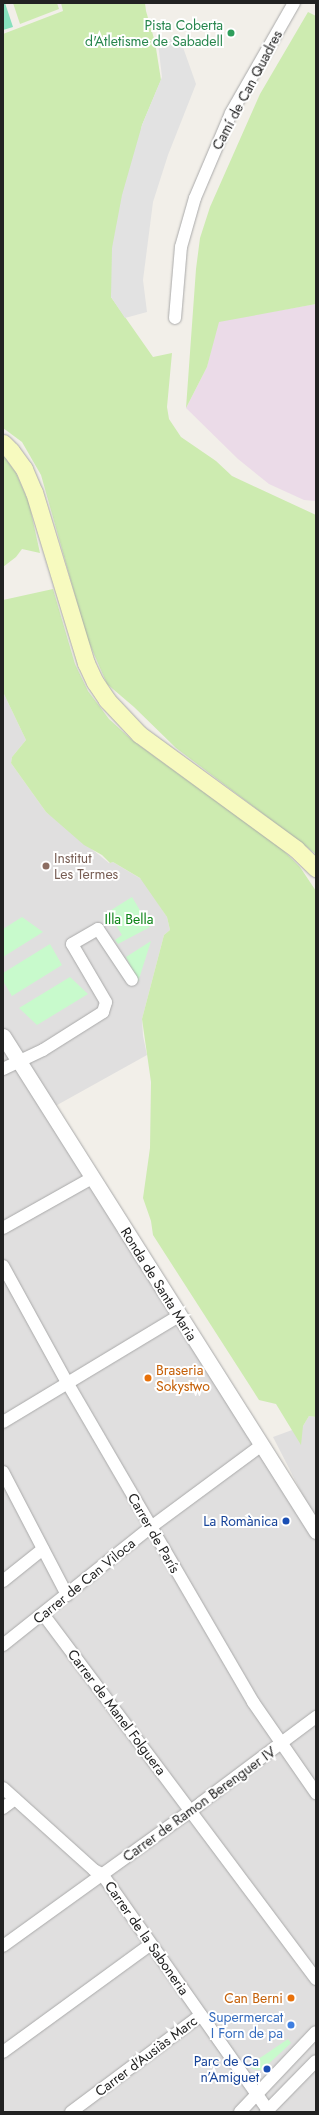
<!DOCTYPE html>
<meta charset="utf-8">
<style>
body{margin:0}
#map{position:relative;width:319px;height:2115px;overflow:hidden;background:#f2efe9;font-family:Jost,sans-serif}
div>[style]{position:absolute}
.residential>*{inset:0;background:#e0dfdf}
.industrial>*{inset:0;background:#ebdbe8}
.grass>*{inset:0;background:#cdebb0}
.park>*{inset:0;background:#c8facc}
.pitch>*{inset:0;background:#88e0be}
.parking>*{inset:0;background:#e2e2e2}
.roads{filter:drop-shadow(0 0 1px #a9a9a9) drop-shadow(0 0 1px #a9a9a9)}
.minor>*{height:12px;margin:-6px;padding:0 6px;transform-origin:6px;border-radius:6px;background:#fff}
.tertiary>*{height:15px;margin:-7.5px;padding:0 7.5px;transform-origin:7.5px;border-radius:7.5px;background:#fff}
.secondary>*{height:17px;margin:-8.5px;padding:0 8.5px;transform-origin:8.5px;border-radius:8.5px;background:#f7fabf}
.dots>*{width:11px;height:11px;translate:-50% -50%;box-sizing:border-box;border:2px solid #fff;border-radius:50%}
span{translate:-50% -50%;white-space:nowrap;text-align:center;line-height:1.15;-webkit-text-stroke:4px #fff;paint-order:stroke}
.leisure-label{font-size:14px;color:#27864d}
.right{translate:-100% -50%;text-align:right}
.street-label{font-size:14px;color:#222}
.education-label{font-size:14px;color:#785e54}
.left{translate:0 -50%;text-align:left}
.park-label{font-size:14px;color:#0c8416}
.food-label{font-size:14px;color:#c56008}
.transit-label{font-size:14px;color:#164399}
.shop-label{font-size:14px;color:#366cbe}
.frame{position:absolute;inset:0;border:4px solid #222;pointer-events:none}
</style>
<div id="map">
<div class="residential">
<div style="clip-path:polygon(3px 692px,26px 740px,12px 757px,11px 763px,46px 812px,109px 863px,113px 862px,143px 880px,167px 917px,170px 930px,164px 935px,142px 1019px,143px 1036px,147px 1055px,50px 1109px,316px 1531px,316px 2112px,3px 2112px)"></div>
<div style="clip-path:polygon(309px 1416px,316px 1417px,316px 1521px,273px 1437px,303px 1426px)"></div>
</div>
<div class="industrial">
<div style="clip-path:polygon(316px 304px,316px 501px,304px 500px,269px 484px,238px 459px,186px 408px,207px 367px,218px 321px)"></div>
</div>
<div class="grass">
<div style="clip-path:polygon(13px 3px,57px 3px,59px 9px,20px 24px)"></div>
<div style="clip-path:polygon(61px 3px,145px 3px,146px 11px,155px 42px,161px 80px,142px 125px,111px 297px,153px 357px,172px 353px,167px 407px,169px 419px,181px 437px,216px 461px,232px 476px,316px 515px,316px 854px,176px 748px,134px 707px,107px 684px,87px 638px,41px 475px,22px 442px,3px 428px,3px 34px,63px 11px)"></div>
<div style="clip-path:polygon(308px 12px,316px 16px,316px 304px,219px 322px,207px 367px,186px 408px,196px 269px,200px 238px,210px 207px,260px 94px)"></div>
<div style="clip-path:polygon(3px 455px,16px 473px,29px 503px,40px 553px,22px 549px,16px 557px,3px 567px)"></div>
<div style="clip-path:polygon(53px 589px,75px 664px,88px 691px,109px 719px,132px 740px,283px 850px,300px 867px,316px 891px,316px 1417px,309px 1416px,303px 1426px,301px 1445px,276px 1404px,259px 1400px,153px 1235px,151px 1221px,143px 1198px,150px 1148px,151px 1082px,142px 1019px,164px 935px,170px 930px,167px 917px,140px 878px,113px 862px,110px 863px,102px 855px,84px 845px,46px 812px,11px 763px,12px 757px,26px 740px,3px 692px,3px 600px)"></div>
</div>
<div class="park">
<div style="clip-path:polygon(132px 897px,150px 927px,118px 944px,115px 940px,122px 935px,108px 912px)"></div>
<div style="clip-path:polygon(22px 917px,43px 932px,3px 957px,3px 929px)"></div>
<div style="clip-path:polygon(151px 941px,138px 982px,126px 957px)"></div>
<div style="clip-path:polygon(50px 944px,62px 965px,12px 996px,3px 981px,3px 973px)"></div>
<div style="clip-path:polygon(70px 977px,88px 994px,37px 1025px,19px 1008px)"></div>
<div style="clip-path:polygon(288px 2039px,291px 2043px,262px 2070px,252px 2069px,251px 2064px)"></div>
</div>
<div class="pitch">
<div style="clip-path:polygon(3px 3px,5px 3px,13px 27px,3px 30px)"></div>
</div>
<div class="parking">
<div style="clip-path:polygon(179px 36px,196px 84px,168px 155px,153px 202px,143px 280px,147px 312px,125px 318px,111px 297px,112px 248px,122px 195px,142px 125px,162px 77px,158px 43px)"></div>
</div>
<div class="roads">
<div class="minor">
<div style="left:175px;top:318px;width:71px;rotate:-85.2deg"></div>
<div style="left:181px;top:247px;width:51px;rotate:-74.1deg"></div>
<div style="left:195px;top:198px;width:92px;rotate:-67deg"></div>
<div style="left:231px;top:113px;width:127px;rotate:-60.2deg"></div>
<div style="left:3px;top:1069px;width:44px;rotate:-25.4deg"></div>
<div style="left:43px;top:1050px;width:71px;rotate:-32.3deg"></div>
<div style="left:103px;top:1012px;width:10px;rotate:-73deg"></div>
<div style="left:106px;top:1002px;width:67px;rotate:-120.4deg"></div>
<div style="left:72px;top:944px;width:30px;rotate:-30deg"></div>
<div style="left:98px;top:929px;width:61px;rotate:56.3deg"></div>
<div style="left:3px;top:1228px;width:102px;rotate:-29.3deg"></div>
<div style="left:3px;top:1266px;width:135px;rotate:61.2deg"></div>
<div style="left:68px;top:1384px;width:368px;rotate:59.8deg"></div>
<div style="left:253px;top:1702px;width:111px;rotate:55.3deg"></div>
<div style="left:3px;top:1422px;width:205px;rotate:-31.1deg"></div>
<div style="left:3px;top:1472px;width:139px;rotate:62.5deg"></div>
<div style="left:3px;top:1581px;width:51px;rotate:-38.7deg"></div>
<div style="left:43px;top:1614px;width:456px;rotate:53.2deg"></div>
<div style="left:3px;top:1645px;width:189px;rotate:-38.6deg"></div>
<div style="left:151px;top:1527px;width:138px;rotate:-36.5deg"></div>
<div style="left:3px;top:1788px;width:122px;rotate:42deg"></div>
<div style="left:94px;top:1870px;width:9px;rotate:27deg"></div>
<div style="left:102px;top:1874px;width:289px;rotate:54.9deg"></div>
<div style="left:3px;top:1808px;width:15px;rotate:-37deg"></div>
<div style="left:3px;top:1946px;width:244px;rotate:-35.8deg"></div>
<div style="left:201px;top:1803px;width:144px;rotate:-36.8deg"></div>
<div style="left:3px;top:2052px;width:183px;rotate:-36.1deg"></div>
<div style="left:71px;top:2112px;width:162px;rotate:-36.7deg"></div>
<div style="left:240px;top:2112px;width:110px;rotate:-46.5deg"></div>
<div style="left:266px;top:2112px;width:71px;rotate:-45.6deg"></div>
</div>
<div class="tertiary">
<div style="left:3px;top:1036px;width:586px;rotate:57.69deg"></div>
</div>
<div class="secondary">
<div style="left:3px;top:443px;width:11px;rotate:45deg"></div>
<div style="left:11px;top:451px;width:22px;rotate:54deg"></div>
<div style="left:24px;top:469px;width:25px;rotate:67deg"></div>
<div style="left:34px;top:492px;width:179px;rotate:73.1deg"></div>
<div style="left:86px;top:663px;width:21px;rotate:65deg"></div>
<div style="left:95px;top:682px;width:22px;rotate:56deg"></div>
<div style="left:107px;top:700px;width:47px;rotate:46.7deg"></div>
<div style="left:139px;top:734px;width:195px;rotate:36.2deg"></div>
<div style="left:296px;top:849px;width:28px;rotate:44deg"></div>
</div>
</div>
<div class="dots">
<div style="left:231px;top:33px;background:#2e9e5b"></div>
<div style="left:46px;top:866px;background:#8d6e63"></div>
<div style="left:148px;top:1378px;background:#e8710a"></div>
<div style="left:286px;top:1521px;background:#1a4fb4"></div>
<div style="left:291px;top:1998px;background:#e8710a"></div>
<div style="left:291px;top:2025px;background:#3f7fe0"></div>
<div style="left:267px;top:2069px;background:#1a4fb4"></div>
</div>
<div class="leisure-label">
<span class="right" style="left:223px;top:33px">Pista Coberta<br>d'Atletisme de Sabadell</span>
</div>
<div class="street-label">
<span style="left:247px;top:90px;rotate:-62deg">Camí de Can Quadres</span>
<span style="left:159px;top:1284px;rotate:58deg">Ronda de Santa Maria</span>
<span style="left:154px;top:1533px;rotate:60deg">Carrer de París</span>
<span style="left:84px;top:1581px;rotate:-39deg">Carrer de Can Viloca</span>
<span style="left:117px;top:1712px;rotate:53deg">Carrer de Manel Folguera</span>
<span style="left:199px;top:1804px;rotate:-36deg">Carrer de Ramon Berenguer IV</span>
<span style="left:147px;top:1938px;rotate:55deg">Carrer de la Saboneria</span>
<span style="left:146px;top:2056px;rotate:-37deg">Carrer d'Ausiàs Marc</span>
</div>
<div class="education-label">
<span class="left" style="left:54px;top:866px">Institut<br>Les Termes</span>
</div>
<div class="park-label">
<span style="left:129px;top:919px">Illa Bella</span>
</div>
<div class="food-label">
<span class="left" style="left:156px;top:1378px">Braseria<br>Sokystwo</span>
<span class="right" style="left:283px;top:1998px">Can Berni</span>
</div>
<div class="transit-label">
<span class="right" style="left:278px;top:1521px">La Romànica</span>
<span class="right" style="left:259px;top:2069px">Parc de Ca<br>n’Amiguet</span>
</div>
<div class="shop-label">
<span class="right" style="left:283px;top:2025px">Supermercat<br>I Forn de pa</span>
</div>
<div class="frame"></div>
</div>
